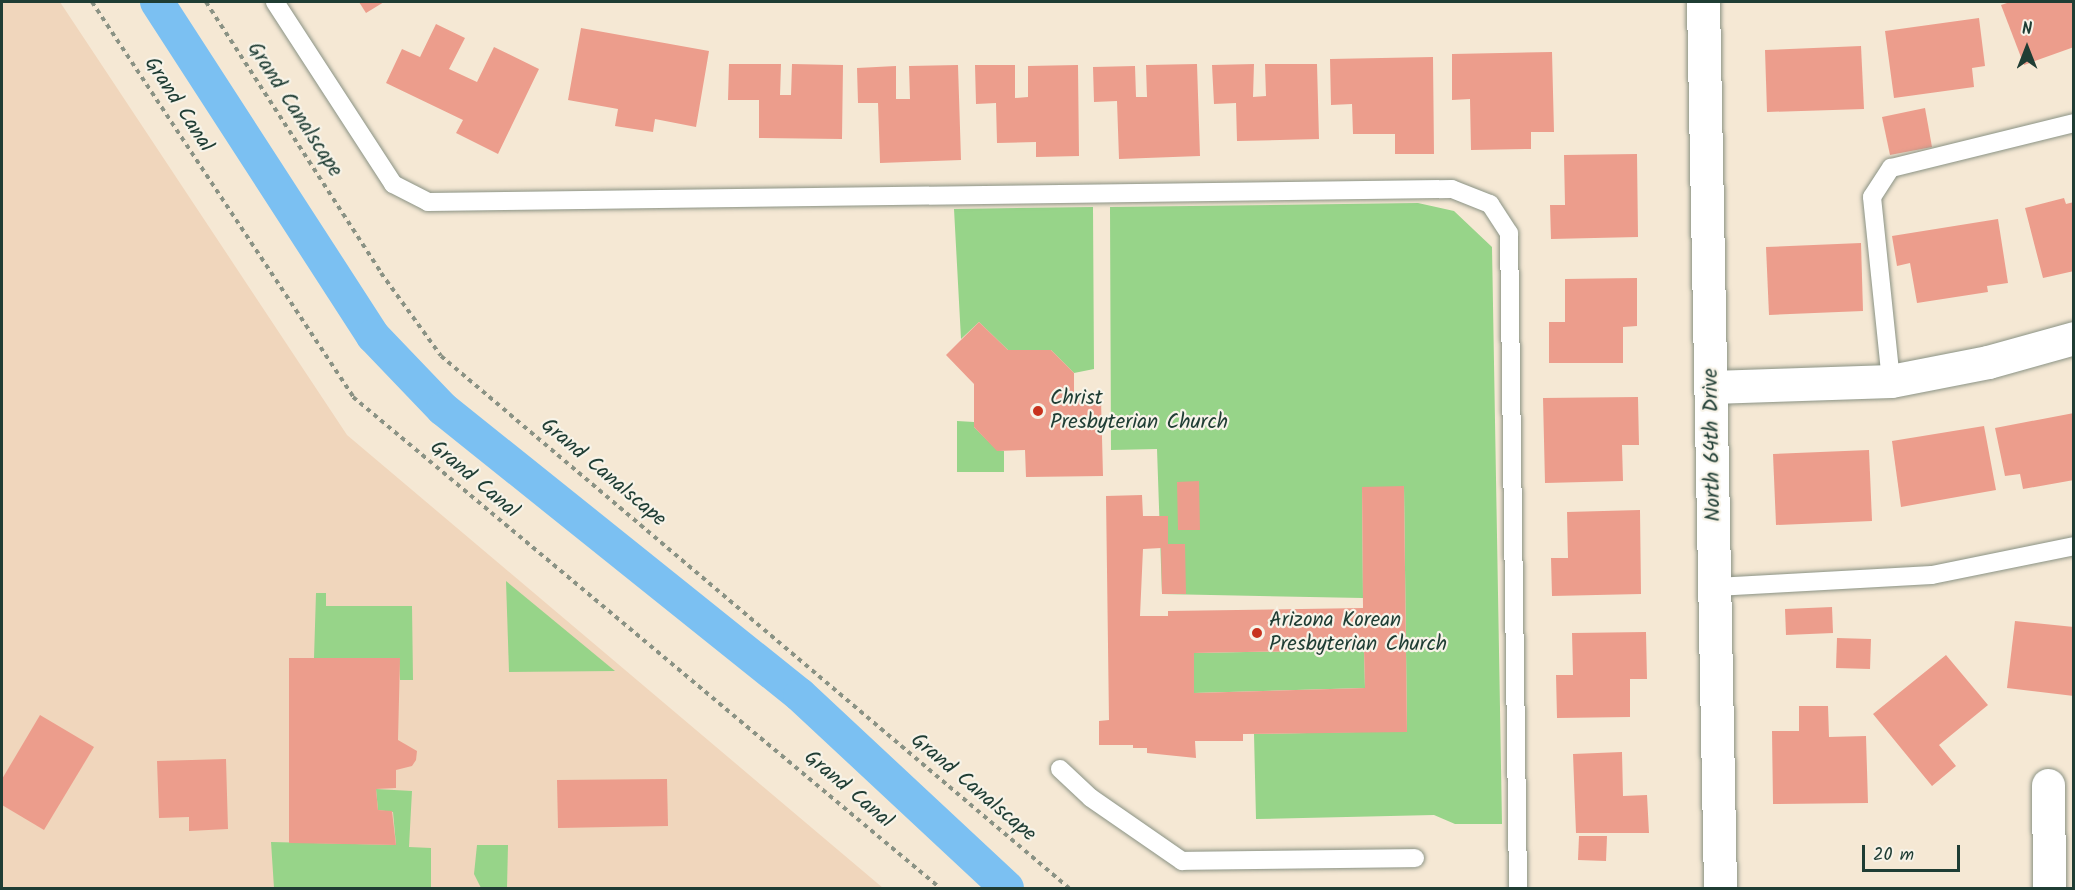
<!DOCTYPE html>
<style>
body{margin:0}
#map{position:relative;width:2075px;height:890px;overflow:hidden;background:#f5e8d4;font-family:Kalam,sans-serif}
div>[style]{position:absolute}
.built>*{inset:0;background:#f0d6bc}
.green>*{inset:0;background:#97d489}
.canal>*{height:34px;margin:-17px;padding:0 17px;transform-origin:17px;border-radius:17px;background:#7bc0f2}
.building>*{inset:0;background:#ec9d8c}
.path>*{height:4px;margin-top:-2px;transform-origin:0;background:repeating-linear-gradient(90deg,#8a9284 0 4.5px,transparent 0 9px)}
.roads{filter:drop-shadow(0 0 2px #8a9284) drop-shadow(0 0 2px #8a9284)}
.lane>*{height:18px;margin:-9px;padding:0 9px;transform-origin:9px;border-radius:9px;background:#fff}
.street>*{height:33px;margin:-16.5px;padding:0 16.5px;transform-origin:16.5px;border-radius:16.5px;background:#fff}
.dots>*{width:16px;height:16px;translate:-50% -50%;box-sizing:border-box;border:3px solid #f7f3e8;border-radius:50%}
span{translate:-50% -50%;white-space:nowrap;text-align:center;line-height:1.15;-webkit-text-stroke:4.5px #f7f3e8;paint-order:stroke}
.street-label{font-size:21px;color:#1f3d34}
.poi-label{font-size:21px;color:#1f3d34}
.left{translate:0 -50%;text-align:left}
.frame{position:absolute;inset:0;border:3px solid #1f3d34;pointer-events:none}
.north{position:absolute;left:1997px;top:18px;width:60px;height:60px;-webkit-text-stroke:4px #f7f3e8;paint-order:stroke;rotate:0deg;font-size:16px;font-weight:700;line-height:24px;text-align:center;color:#1f3d34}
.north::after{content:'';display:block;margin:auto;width:21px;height:27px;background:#1f3d34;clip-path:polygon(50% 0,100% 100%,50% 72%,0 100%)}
.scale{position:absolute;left:1862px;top:845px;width:98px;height:27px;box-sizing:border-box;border:3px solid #1f3d34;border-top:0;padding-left:8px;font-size:18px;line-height:21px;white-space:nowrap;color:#1f3d34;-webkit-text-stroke:4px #f7f3e8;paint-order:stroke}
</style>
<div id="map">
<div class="built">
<div style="clip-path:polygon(2px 2px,60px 2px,347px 435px,883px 888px,2px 888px)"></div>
</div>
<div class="green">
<div style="clip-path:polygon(1418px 203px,1454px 211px,1492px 247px,1502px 824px,1455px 824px,1434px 815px,1256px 819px,1254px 734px,1407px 731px,1404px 487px,1362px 487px,1363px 598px,1162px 594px,1157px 449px,1111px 450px,1110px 207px)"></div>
<div style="clip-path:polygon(1093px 207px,1094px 369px,1074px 373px,1051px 350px,1008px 350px,979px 322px,961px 339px,954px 209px)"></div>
<div style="clip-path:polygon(957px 421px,974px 422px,974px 427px,997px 450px,1004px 451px,1004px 472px,957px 472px)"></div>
<div style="clip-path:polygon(506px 581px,615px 671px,509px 672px)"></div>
<div style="clip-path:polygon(316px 593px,326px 593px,326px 606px,412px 606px,413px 680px,400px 680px,399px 658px,314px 658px)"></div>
<div style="clip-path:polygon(1364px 650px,1365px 688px,1194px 693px,1194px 653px)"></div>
<div style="clip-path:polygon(376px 789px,412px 791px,409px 847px,431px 848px,431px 888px,274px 888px,271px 842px,396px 845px,393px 812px,378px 810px)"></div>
<div style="clip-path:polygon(477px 845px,508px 845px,507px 888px,481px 888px,474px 874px)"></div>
</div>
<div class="canal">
<div style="left:157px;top:2px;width:398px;rotate:57.1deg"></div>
<div style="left:373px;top:336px;width:101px;rotate:46.2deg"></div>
<div style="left:443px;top:409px;width:457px;rotate:38.7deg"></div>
<div style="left:800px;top:695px;width:283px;rotate:43deg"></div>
</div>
<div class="building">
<div style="clip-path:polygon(359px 2px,384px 2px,366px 13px)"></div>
<div style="clip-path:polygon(2010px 2px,2074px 2px,2074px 47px,2024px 65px,2001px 5px)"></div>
<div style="clip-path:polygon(1979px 18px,1985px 66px,1972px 68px,1974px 87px,1894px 98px,1885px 31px)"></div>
<div style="clip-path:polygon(436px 24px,465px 38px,449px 69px,477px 82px,494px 47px,539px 69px,498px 154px,456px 133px,463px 120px,386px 83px,402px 49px,420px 57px)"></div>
<div style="clip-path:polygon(581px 28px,709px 51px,696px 127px,655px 119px,653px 132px,615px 126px,618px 109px,568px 100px)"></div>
<div style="clip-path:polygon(1861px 46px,1864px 109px,1767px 112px,1765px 50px)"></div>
<div style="clip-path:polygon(1552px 52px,1554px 132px,1531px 132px,1531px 149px,1471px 150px,1470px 99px,1452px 100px,1452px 54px)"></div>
<div style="clip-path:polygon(1433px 57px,1434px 154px,1395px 154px,1395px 134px,1353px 134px,1352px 104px,1331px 105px,1330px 59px)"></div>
<div style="clip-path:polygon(729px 64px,781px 64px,780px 95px,791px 95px,792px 64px,843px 65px,842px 139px,759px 138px,759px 100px,728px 100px)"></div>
<div style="clip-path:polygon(1197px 64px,1200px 156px,1119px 159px,1117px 101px,1094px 102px,1093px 67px,1135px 66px,1136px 97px,1147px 97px,1146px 65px)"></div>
<div style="clip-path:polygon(1254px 64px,1253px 97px,1266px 96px,1265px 64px,1317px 64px,1319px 139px,1237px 141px,1236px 103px,1214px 104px,1212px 65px)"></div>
<div style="clip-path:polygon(958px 65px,961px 160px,880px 163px,878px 103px,858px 103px,857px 68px,896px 66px,896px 99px,910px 99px,909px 66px)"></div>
<div style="clip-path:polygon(975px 65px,1015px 65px,1015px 98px,1028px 97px,1028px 66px,1078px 65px,1079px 156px,1036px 157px,1036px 142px,997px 143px,996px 103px,976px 104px)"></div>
<div style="clip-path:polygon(1925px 108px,1932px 147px,1890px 155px,1882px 117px)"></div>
<div style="clip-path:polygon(1637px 154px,1638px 237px,1551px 239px,1550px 205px,1565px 205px,1564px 155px)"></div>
<div style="clip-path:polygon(2064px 198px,2066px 204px,2074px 202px,2074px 271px,2043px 278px,2025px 208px)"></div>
<div style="clip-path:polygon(1998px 219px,2008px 283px,1987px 286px,1988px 292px,1917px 303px,1910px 263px,1897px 266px,1892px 236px)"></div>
<div style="clip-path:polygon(1861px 243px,1863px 311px,1769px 315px,1766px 247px)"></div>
<div style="clip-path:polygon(1637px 278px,1637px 326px,1623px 327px,1623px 363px,1549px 363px,1549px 322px,1565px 322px,1565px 279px)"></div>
<div style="clip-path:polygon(979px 322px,1008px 350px,1051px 350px,1074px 373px,1074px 399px,1101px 399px,1103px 476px,1026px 477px,1025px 450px,997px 451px,974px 427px,974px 384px,946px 355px)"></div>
<div style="clip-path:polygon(1638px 397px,1639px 445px,1622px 445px,1623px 481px,1545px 483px,1543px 398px)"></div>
<div style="clip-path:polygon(2074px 413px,2074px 480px,2023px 489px,2020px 474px,2005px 476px,1995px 428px)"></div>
<div style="clip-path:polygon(1984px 426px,1996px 490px,1901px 507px,1892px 441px)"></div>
<div style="clip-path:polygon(1869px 450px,1872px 521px,1776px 525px,1773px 454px)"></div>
<div style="clip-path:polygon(1199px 481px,1200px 530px,1178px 530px,1177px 482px)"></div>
<div style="clip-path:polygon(evenodd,1404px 486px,1407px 732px,1243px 734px,1243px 741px,1195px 741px,1196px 758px,1147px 753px,1147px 748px,1133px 748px,1133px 745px,1099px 745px,1099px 721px,1109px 720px,1106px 496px,1142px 495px,1143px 516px,1168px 516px,1168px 544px,1185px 544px,1186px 594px,1162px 594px,1161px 548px,1143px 549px,1140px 616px,1168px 616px,1168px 611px,1363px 608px,1362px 487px,1404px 486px,1364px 650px,1365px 688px,1194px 693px,1194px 653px,1364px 650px)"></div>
<div style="clip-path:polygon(1640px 510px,1641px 594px,1552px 596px,1551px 558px,1568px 558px,1567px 512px)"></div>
<div style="clip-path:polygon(1832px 607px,1833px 633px,1786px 635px,1785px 609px)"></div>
<div style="clip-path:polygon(2015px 621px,2074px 627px,2074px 696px,2007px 688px)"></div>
<div style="clip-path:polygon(1646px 632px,1647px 679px,1630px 679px,1630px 717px,1557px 718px,1556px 675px,1573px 675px,1572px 633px)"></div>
<div style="clip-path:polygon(1837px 638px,1871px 639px,1870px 669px,1836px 668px)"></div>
<div style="clip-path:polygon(1946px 655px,1988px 705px,1939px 745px,1956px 766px,1932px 786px,1873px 714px)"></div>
<div style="clip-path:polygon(289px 658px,400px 658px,398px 740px,417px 751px,416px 760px,412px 766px,396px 770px,396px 788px,376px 789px,378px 810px,392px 811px,396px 845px,289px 843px)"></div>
<div style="clip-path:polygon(1799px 706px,1828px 706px,1829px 737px,1866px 736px,1868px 803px,1773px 804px,1772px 731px,1799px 731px)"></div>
<div style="clip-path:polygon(40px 715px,94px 747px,44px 830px,2px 805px,2px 779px)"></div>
<div style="clip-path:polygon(1622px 752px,1623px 796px,1647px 795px,1649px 833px,1576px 833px,1573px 754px)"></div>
<div style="clip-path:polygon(226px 759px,228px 829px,189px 831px,189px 817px,159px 818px,157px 761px)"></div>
<div style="clip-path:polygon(667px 779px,668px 826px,558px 828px,557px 780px)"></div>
<div style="clip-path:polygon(1579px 836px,1607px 836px,1606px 861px,1578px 860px)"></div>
</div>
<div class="path">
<div style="left:92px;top:2px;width:473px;rotate:56.5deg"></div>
<div style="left:353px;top:397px;width:765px;rotate:39.91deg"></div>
<div style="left:206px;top:2px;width:323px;rotate:57.1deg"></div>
<div style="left:381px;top:273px;width:102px;rotate:54.1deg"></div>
<div style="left:441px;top:356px;width:823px;rotate:40.27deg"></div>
</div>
<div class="roads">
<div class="lane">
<div style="left:275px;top:2px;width:217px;rotate:57deg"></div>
<div style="left:393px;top:184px;width:39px;rotate:27deg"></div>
<div style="left:428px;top:202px;width:1024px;rotate:-0.73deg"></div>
<div style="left:1452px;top:189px;width:41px;rotate:21.5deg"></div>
<div style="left:1490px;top:204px;width:35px;rotate:57deg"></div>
<div style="left:1509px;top:233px;width:655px;rotate:89.21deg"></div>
<div style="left:1891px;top:381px;width:185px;rotate:-95.9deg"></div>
<div style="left:1872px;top:197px;width:35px;rotate:-57deg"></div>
<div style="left:1891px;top:168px;width:188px;rotate:-13.8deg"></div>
<div style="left:1716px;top:587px;width:216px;rotate:-3.2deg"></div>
<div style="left:1932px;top:575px;width:145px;rotate:-11.5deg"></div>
<div style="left:1060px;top:769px;width:42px;rotate:43.1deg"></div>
<div style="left:1091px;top:798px;width:111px;rotate:34.7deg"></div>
<div style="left:1182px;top:861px;width:233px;rotate:-0.7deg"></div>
</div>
<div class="street">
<div style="left:1703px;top:2px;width:886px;rotate:88.9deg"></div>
<div style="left:1712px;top:387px;width:179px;rotate:-1.9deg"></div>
<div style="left:1891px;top:381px;width:99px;rotate:-11.1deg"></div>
<div style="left:1988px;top:362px;width:89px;rotate:-15.6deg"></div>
<div style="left:2048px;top:785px;width:103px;rotate:89.4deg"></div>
</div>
</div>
<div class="dots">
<div style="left:1038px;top:411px;background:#c8321e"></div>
<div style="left:1257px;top:633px;background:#c8321e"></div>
</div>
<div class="street-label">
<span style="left:178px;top:105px;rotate:57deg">Grand Canal</span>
<span style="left:294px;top:110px;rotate:57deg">Grand Canalscape</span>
<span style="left:1713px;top:445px;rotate:-91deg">North 64th Drive</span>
<span style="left:603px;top:473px;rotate:40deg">Grand Canalscape</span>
<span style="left:474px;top:480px;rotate:40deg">Grand Canal</span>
<span style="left:973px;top:788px;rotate:40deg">Grand Canalscape</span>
<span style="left:848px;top:790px;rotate:40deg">Grand Canal</span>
</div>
<div class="poi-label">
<span class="left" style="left:1050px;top:411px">Christ<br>Presbyterian Church</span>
<span class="left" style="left:1269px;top:633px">Arizona Korean<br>Presbyterian Church</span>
</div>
<div class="frame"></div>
<div class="north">N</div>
<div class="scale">20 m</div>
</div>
